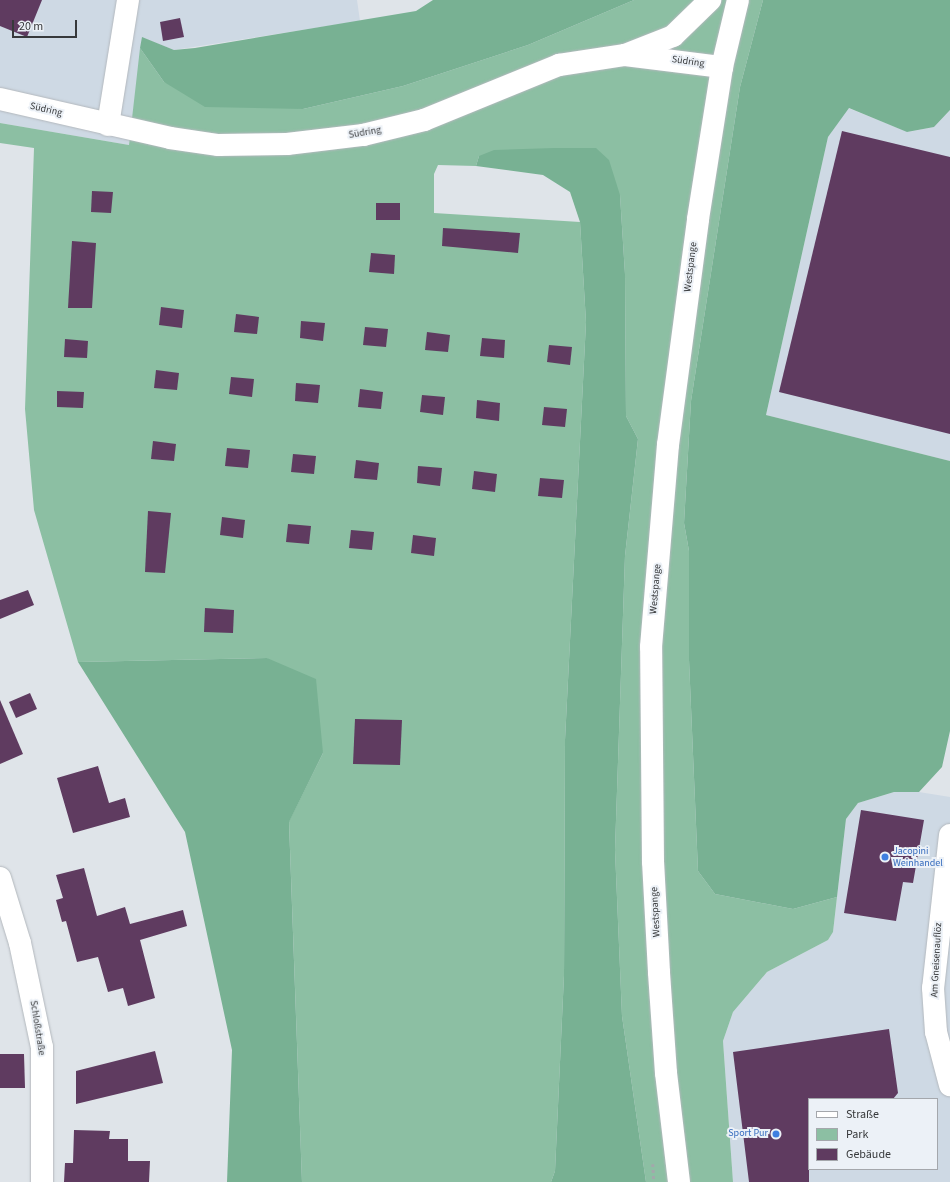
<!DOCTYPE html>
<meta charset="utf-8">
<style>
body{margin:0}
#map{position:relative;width:950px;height:1182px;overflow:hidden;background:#dfe4e9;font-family:"Source Sans 3",sans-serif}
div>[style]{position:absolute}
.built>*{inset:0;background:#ced9e4}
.green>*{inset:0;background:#8cbfa3}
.forest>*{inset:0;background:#78b193}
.building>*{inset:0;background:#5f3b60}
.path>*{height:2.5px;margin-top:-1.25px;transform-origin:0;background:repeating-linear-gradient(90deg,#a3a7ab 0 3px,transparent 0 6px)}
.roads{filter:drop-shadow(0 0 1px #b3b8bd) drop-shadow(0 0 1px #b3b8bd)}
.minor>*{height:22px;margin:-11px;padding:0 11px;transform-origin:11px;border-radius:11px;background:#fff}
.tertiary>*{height:22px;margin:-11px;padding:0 11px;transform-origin:11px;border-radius:11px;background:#fff}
.secondary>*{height:22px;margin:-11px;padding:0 11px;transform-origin:11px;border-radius:11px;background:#fff}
.dots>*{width:11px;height:11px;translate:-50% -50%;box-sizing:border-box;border:2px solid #ecf1f7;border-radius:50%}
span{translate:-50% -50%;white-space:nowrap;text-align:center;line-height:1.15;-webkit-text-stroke:4px #ecf1f7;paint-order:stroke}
.street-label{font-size:10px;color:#37393b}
.shop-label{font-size:10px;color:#366cbe}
.left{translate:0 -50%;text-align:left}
.right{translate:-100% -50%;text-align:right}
.legend{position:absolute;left:808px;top:1098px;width:130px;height:72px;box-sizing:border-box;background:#ecf1f7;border:1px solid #a4a7ac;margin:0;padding:5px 7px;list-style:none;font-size:12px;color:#37393b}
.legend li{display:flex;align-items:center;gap:8px;height:20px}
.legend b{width:20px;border:1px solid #a4a7ac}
.scale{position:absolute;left:12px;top:20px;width:65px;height:18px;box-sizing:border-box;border:2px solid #37393b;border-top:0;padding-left:5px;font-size:12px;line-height:14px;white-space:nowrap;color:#37393b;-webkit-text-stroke:3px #ecf1f7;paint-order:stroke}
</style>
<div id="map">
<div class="built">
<div style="clip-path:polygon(0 0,357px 0,360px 21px,174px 50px,143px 38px,129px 145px,0 123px)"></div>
<div style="clip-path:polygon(848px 108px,908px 132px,934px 127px,950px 110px,950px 461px,766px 415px,828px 137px)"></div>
<div style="clip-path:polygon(evenodd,894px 792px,919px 792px,950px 797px,950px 1182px,733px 1182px,723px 1041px,733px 1012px,767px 972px,828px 940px,833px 932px,846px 819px,858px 803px,894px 792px,809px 1099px,937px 1099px,937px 1169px,809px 1169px,809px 1099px)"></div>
</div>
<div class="green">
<div style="clip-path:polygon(634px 0,763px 0,740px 87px,691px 401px,684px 523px,689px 551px,689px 660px,698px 871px,715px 894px,793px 909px,837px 897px,833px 932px,828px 940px,767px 972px,733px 1012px,723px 1041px,733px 1182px,646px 1182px,622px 1016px,615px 850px,625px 556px,638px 439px,626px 416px,625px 274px,620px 195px,479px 156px,476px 166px,438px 165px,434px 174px,434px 213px,580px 222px,586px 322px,565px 740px,564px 975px,555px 1171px,551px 1182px,302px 1182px,289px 821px,323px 753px,267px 658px,78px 662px,34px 510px,25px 409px,34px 148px,0 143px,0 123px,129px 145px,140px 48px,164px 82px,303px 109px,403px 86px,528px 45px)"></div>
</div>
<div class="forest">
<div style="clip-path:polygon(433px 0,634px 0,528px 45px,403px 86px,303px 109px,205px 107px,164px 82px,140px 48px,142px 37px,174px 50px,195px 48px,416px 11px)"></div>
<div style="clip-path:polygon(763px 0,950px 0,950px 110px,934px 127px,907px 132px,849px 108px,828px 137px,766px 415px,950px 461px,950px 731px,942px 767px,919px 792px,894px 792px,858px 803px,846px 819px,837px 897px,793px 909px,715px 894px,698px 871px,689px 660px,689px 551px,684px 523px,691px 401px,740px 87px)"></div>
<div style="clip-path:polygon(554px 148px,596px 148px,609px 160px,620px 195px,625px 274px,626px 416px,638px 439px,625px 556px,615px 850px,622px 1016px,646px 1182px,551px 1182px,555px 1171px,564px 975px,565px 740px,586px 322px,580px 222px,570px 192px,543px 175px,476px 166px,479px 156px,494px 150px)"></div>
<div style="clip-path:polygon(267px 658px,316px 679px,323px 753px,289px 822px,302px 1182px,227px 1182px,232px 1050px,185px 832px,78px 662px)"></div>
</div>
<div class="building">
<div style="clip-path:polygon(0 0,42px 0,27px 37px,0 26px)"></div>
<div style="clip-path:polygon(180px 18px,184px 37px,163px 41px,160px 22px)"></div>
<div style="clip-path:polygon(842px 131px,950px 157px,950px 434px,779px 392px)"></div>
<div style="clip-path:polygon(92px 191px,113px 192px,111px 213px,91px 212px)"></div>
<div style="clip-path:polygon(376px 203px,400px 203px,400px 220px,376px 220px)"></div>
<div style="clip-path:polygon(443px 228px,520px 233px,518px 253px,442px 246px)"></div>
<div style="clip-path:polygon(72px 241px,96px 243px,92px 308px,68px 308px)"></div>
<div style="clip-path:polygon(371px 253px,395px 255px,394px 274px,369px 272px)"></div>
<div style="clip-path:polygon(161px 307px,184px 310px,182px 328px,159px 325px)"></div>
<div style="clip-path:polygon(236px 314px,259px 317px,257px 334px,234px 332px)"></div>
<div style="clip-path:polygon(301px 321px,325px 323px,323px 341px,300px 338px)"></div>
<div style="clip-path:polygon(365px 327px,388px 329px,386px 347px,363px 345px)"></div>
<div style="clip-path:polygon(427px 332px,450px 335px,448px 352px,425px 350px)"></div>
<div style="clip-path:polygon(482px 338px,505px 340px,504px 358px,480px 356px)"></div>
<div style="clip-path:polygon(65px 339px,88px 341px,87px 358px,64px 357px)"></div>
<div style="clip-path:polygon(549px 345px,572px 347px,570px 365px,547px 362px)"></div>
<div style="clip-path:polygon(156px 370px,179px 373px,177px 390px,154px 388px)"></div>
<div style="clip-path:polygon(231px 377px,254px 379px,252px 397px,229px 394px)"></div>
<div style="clip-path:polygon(296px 383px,320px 385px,318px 403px,295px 401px)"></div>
<div style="clip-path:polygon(360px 389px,383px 392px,381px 409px,358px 407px)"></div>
<div style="clip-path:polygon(57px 391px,84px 392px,83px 408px,57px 407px)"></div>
<div style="clip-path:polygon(422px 395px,445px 397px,443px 415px,420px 412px)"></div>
<div style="clip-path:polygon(477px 400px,500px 403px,499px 421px,476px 418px)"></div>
<div style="clip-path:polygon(544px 407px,567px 409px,565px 427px,542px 425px)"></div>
<div style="clip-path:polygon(153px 441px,176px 444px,174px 461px,151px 459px)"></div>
<div style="clip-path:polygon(227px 448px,250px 450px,248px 468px,225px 466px)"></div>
<div style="clip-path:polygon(293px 454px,316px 456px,314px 474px,291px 472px)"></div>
<div style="clip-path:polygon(356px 460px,379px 463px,377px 480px,354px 478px)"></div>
<div style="clip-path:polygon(418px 466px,442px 468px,440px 486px,417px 483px)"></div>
<div style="clip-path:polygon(474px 471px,497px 474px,495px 492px,472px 489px)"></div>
<div style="clip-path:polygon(540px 478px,564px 480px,562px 498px,538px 496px)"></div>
<div style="clip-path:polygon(148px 511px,171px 513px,165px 573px,145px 572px)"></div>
<div style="clip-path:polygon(222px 517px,245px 520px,243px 538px,220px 535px)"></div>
<div style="clip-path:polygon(288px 524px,311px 526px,309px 544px,286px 542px)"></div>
<div style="clip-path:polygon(351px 530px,374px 532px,372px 550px,349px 548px)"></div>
<div style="clip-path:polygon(413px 535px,436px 538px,434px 556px,411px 553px)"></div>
<div style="clip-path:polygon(28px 590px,34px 605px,0 619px,0 600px)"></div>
<div style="clip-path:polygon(205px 608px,234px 610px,233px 633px,204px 632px)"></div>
<div style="clip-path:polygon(30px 693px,37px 709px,16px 718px,9px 702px)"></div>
<div style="clip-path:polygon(0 700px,23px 754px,0 764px)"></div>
<div style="clip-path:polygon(355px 719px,402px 720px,400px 765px,353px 764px)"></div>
<div style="clip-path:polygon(98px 766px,109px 803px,125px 798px,130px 817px,73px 833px,57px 778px)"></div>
<div style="clip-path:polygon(861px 810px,924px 820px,913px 883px,903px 882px,896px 921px,844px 913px)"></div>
<div style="clip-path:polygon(84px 868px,97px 916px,125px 907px,130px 924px,183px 910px,187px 926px,140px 940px,155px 998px,128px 1006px,123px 988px,108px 992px,98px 957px,77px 962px,66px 921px,62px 922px,56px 900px,63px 898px,56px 875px)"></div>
<div style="clip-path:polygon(889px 1029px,898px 1093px,893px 1099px,809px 1099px,809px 1182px,749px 1182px,733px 1052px)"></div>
<div style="clip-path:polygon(155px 1051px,163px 1083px,76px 1104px,76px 1071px)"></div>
<div style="clip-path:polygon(0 1054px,24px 1054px,25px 1088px,0 1088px)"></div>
<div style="clip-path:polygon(74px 1130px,110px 1131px,109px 1139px,128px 1139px,128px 1161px,150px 1161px,149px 1182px,64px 1182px,65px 1163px,73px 1163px)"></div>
</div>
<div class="path">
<div style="left:653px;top:1164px;width:18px;rotate:87deg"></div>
</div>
<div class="roads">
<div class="minor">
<div style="left:108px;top:125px;width:127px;rotate:-80.9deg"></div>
<div style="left:950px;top:835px;width:154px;rotate:96.3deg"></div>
<div style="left:933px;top:988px;width:44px;rotate:86.1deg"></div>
<div style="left:936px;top:1032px;width:55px;rotate:75.2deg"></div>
<div style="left:0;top:878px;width:68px;rotate:72.9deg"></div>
<div style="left:20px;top:943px;width:106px;rotate:78.1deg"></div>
<div style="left:42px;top:1047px;width:135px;rotate:90deg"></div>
</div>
<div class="tertiary">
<div style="left:0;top:99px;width:174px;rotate:12.9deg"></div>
<div style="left:170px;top:138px;width:49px;rotate:8.3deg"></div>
<div style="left:218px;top:145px;width:69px;rotate:-0.8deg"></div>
<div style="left:287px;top:144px;width:77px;rotate:-6.8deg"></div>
<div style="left:363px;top:135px;width:63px;rotate:-13.8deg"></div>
<div style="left:424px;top:120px;width:146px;rotate:-22.2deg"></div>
<div style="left:559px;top:65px;width:67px;rotate:-8.6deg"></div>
<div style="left:625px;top:55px;width:98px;rotate:7.1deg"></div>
</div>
<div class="secondary">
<div style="left:625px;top:55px;width:52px;rotate:-21.6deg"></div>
<div style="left:673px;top:36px;width:52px;rotate:-44.2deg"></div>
<div style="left:679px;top:1182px;width:110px;rotate:-96.8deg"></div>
<div style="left:666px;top:1073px;width:101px;rotate:-94deg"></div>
<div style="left:659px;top:972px;width:110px;rotate:-93.1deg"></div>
<div style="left:653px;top:862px;width:215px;rotate:-90.5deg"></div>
<div style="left:651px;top:647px;width:203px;rotate:-85.2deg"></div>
<div style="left:668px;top:445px;width:228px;rotate:-82.4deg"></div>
<div style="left:698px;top:219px;width:154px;rotate:-81deg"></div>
<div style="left:722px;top:67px;width:69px;rotate:-76.6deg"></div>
</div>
</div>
<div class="dots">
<div style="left:885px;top:857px;background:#3f7fe0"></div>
<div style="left:776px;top:1134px;background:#3f7fe0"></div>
</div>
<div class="street-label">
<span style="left:688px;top:62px;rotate:8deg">Südring</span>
<span style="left:46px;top:110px;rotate:13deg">Südring</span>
<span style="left:365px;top:133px;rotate:-10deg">Südring</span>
<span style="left:691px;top:267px;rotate:-83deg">Westspange</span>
<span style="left:656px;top:589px;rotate:-85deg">Westspange</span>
<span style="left:656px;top:912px;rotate:-93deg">Westspange</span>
<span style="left:937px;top:960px;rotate:-87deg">Am Gneisenauflöz</span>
<span style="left:37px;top:1028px;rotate:81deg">Schloßstraße</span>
</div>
<div class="shop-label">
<span class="left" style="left:893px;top:857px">Jacopini<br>Weinhandel</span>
<span class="right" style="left:768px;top:1134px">Sport Pur</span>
</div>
<ul class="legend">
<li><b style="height:5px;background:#fff"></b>Straße</li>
<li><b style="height:11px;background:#8cbfa3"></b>Park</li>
<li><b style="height:11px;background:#5f3b60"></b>Gebäude</li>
</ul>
<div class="scale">20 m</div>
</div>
